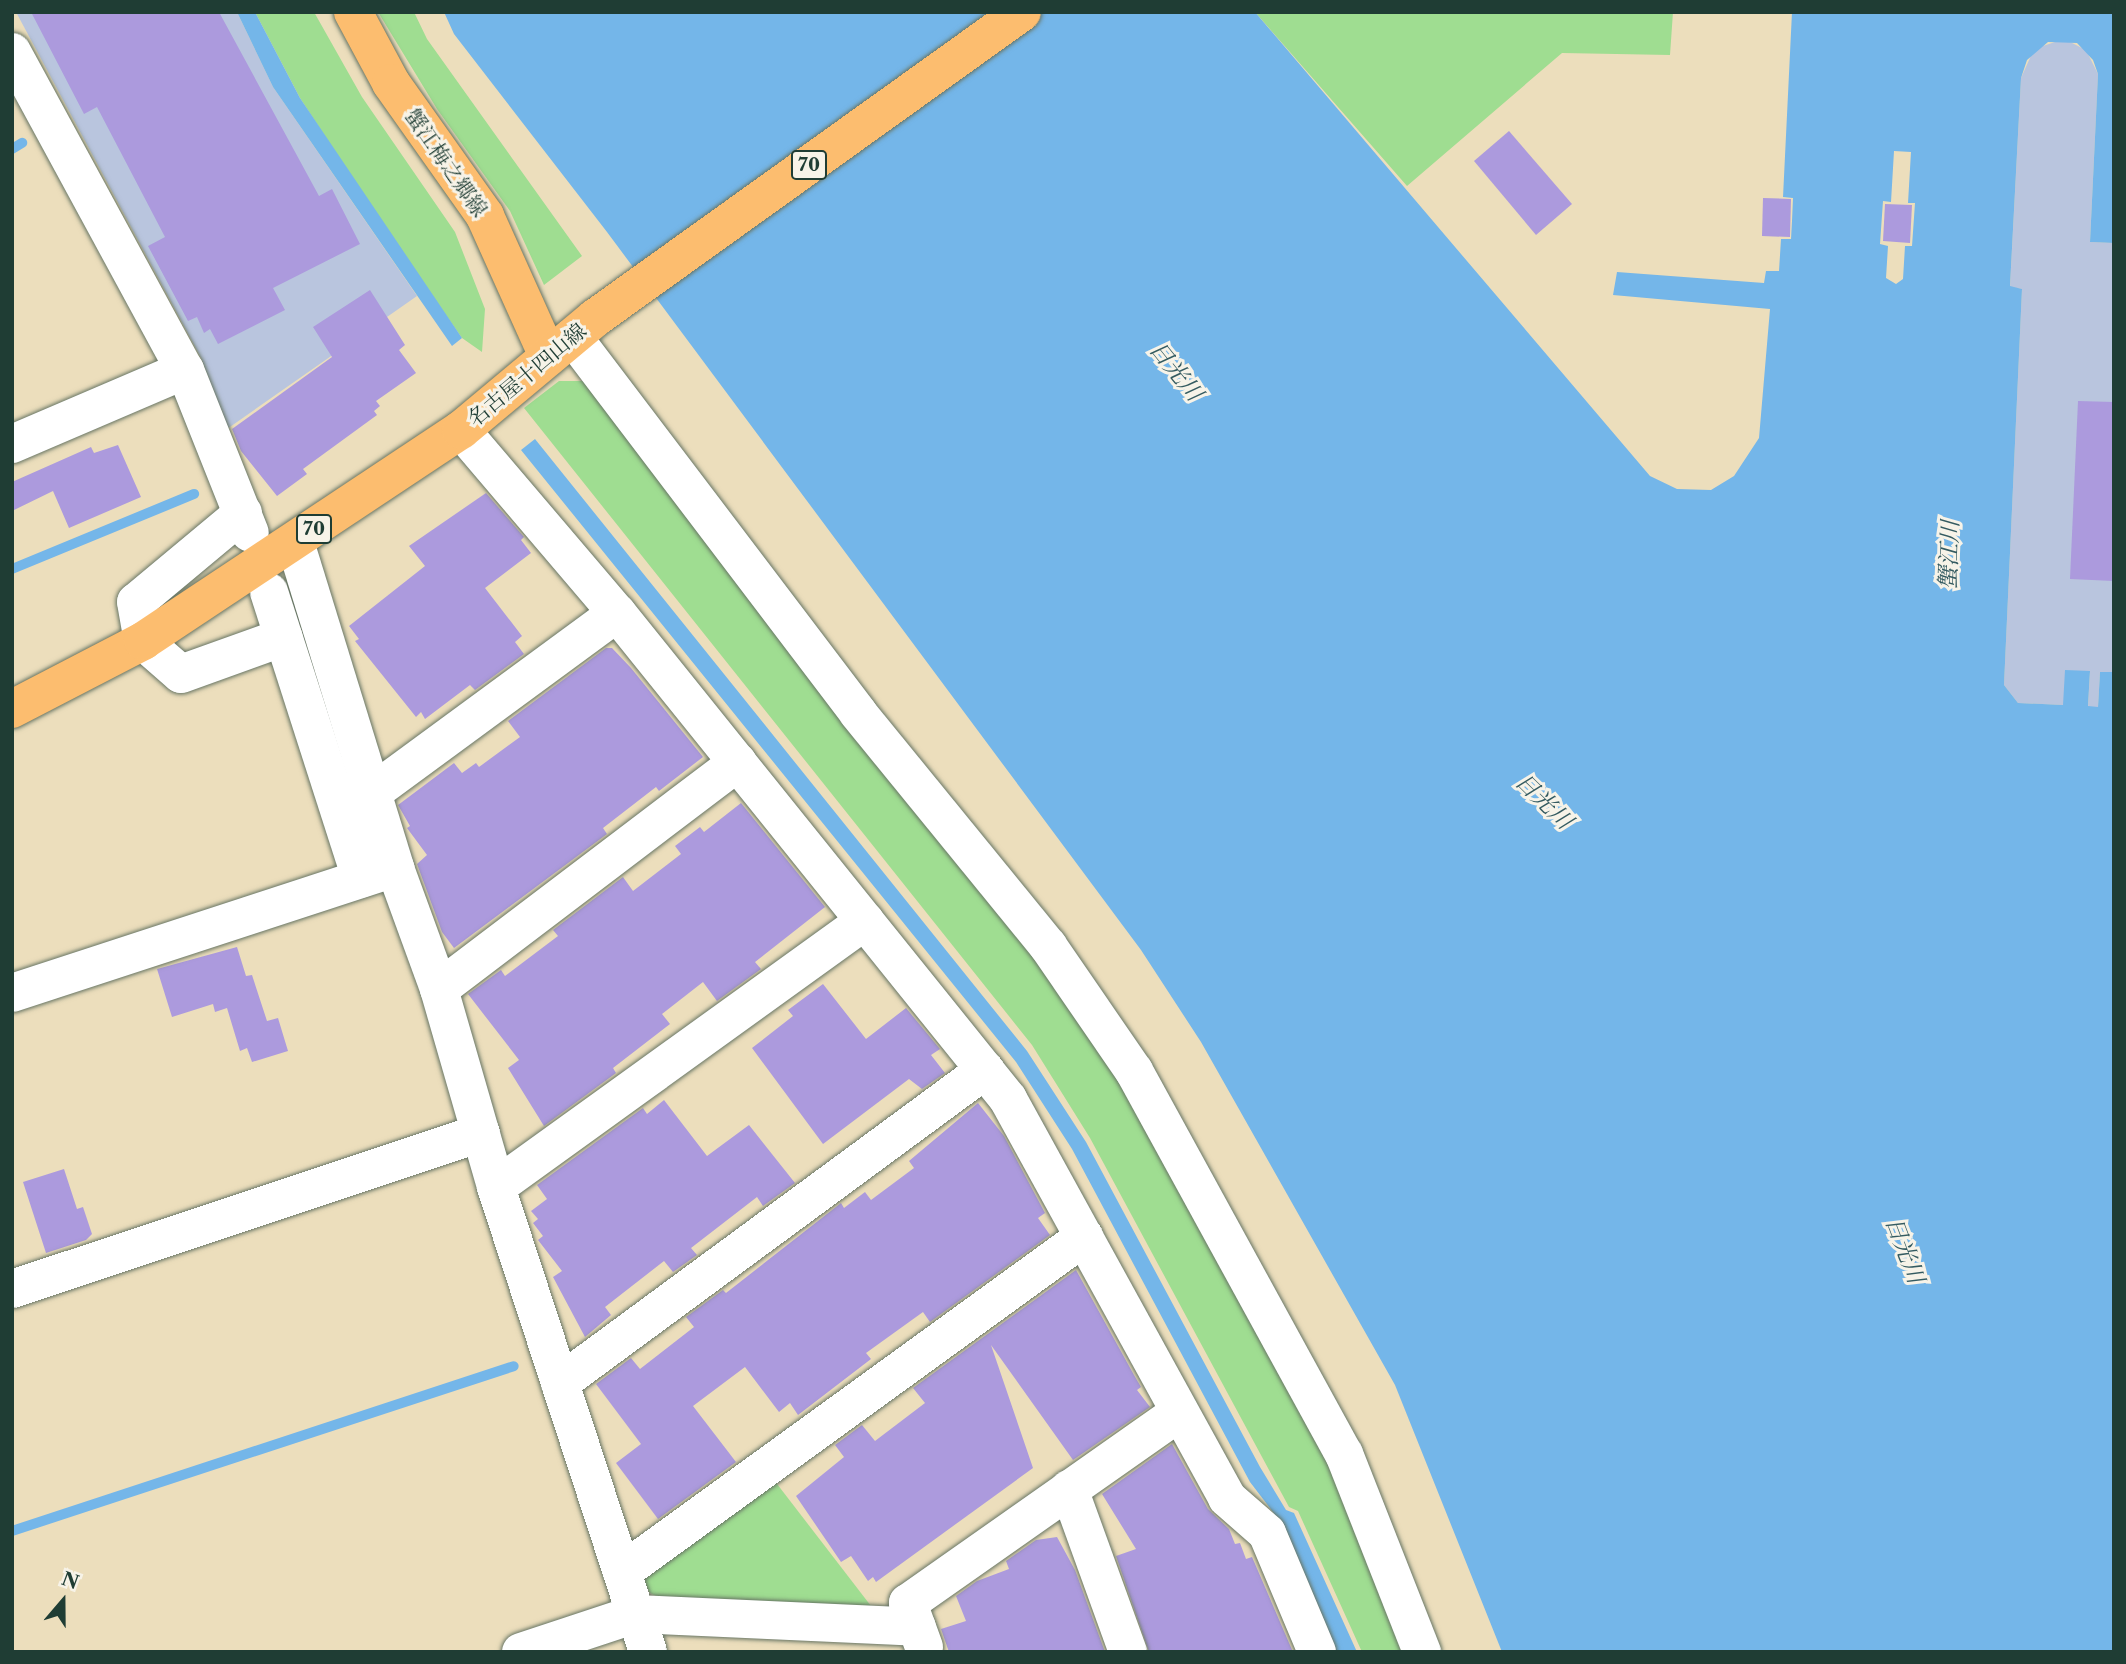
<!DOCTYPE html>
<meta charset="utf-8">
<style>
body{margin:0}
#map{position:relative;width:2126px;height:1664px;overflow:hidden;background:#ecdebc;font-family:"Libre Caslon Text","Noto Serif JP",serif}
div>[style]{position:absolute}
.industrial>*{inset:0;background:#b9c5de}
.green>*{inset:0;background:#9fdd91}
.water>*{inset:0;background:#74b6e9}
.stream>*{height:10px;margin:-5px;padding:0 5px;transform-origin:5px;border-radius:5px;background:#74b6e9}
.building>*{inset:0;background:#ac9add}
.roads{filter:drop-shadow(0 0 2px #677564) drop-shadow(0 0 2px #677564)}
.minor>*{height:38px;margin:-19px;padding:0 19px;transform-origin:19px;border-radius:19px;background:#fff}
.major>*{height:38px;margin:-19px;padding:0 19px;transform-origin:19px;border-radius:19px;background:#fcbd6f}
span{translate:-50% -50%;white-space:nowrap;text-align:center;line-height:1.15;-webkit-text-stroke:6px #f7f3e8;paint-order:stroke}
.shield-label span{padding:2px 5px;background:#f7f3e8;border:2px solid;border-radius:5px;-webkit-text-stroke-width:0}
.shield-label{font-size:19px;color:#1f3d34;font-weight:700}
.street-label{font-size:21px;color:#1f3d34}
.water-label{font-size:23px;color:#345b61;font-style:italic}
.frame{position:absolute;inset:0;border:14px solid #1f3d34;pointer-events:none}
.north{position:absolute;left:28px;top:1566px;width:70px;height:70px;-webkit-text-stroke:5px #f7f3e8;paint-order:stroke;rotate:20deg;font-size:19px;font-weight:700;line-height:28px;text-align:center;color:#1f3d34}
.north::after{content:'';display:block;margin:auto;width:24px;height:32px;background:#1f3d34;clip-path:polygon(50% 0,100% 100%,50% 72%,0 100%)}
</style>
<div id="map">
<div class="industrial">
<div style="clip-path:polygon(16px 12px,237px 12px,273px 87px,417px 296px,227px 429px,201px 358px)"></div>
<div style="clip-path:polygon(2064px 39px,2086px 50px,2098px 74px,2090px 242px,2114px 243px,2114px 672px,2100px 672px,2098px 707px,2088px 707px,2090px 672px,2063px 705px,2018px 703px,2004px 685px,2022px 289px,2010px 287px,2021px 78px,2034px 49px)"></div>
</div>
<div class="green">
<div style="clip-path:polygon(255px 12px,314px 12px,362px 97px,455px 232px,485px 309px,482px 352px,462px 338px,389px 234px,300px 98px)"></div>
<div style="clip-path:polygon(378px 12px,414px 12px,427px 39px,582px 256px,544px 285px,510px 211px,437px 109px)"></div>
<div style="clip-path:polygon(1255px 12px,1673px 12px,1670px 55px,1562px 53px,1407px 186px)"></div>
<div style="clip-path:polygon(559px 381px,585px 381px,1038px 950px,1132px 1089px,1283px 1357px,1411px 1652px,1362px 1652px,1298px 1511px,1289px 1507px,1090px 1138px,1032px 1045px,524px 408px)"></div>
<div style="clip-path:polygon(774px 1480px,871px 1606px,662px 1599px,650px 1593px,644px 1583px,647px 1574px)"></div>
</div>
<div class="water">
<div style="clip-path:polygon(237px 12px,255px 12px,300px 98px,462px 338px,452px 346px,273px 87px)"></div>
<div style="clip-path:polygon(evenodd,444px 12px,1255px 12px,1650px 476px,1677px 489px,1711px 490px,1734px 476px,1759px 438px,1770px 309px,1613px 295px,1617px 272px,1764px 283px,1766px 271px,1779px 271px,1781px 239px,1791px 239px,1792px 221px,1793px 198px,1783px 197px,1792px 12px,2114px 12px,2114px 243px,2090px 242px,2098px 74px,2093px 60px,2077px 43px,2048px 42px,2027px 60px,2021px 78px,2010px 286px,2022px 289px,2004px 685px,2018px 703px,2063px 705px,2065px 670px,2090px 671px,2088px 706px,2098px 707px,2100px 672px,2114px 672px,2114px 1652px,1502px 1652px,1395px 1385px,1201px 1042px,1141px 950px,607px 232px,454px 34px,444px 12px,1894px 151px,1911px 152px,1908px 203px,1915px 203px,1912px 246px,1905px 246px,1903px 279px,1896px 284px,1886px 278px,1888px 246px,1880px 244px,1883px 201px,1891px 202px,1894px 151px)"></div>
<div style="clip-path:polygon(535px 439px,1027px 1051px,1086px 1142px,1260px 1467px,1286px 1510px,1294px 1513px,1357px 1652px,1337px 1652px,1276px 1516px,1250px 1482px,1072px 1149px,1016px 1062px,521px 450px)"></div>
</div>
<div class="stream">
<div style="left:12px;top:149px;width:12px;rotate:-31deg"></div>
<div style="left:12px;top:569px;width:197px;rotate:-22.4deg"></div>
<div style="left:12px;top:1531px;width:528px;rotate:-18.19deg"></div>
</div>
<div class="building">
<div style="clip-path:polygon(31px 12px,219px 12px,319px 196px,332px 189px,360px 244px,273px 288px,285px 310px,218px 344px,210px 329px,204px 333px,197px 317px,188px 321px,148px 246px,165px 237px,97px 107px,84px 114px)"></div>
<div style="clip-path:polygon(1509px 131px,1572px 204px,1536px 235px,1474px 161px)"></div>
<div style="clip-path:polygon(1763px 198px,1791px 199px,1790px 237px,1762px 236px)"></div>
<div style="clip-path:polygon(1885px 204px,1912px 205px,1910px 243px,1883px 241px)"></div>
<div style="clip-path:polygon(370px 290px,405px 345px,399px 350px,416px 373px,376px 401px,380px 406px,374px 411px,377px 415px,303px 469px,307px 474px,277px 496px,241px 451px,232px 429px,332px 357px,313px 327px)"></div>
<div style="clip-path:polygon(2078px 401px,2114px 402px,2114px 581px,2070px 579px)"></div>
<div style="clip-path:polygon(118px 445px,141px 497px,69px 528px,53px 491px,12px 511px,12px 482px,91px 447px,94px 453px)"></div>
<div style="clip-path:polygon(486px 493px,524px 537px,521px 540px,531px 553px,485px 588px,522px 636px,515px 642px,524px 654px,475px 690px,470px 685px,425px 719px,421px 712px,416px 717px,355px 641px,359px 639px,349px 626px,425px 566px,409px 546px)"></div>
<div style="clip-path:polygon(606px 648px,612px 648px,631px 668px,703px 757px,659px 791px,656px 787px,603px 828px,607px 834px,454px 948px,442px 932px,417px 864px,427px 855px,407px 828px,410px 826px,398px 805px,454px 763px,462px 773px,476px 763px,479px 767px,520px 737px,508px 721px)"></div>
<div style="clip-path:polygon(741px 803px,825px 907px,755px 962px,761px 969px,717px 1001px,703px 982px,662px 1014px,670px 1024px,613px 1068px,616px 1073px,544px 1126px,508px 1068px,519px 1060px,468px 994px,501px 970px,505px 976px,558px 936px,553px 930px,623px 877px,633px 891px,681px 854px,675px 846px,700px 827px,704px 832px)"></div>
<div style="clip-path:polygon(237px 947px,246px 976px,252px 975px,267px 1021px,278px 1018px,288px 1051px,252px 1062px,247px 1048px,240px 1051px,227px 1008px,215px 1012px,213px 1004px,172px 1017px,157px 969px)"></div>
<div style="clip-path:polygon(823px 984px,866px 1039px,906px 1008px,940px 1049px,931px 1055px,945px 1073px,922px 1089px,909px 1079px,823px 1144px,752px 1048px,793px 1016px,788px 1010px)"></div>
<div style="clip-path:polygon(664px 1100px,707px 1156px,749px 1125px,795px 1183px,763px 1206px,757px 1197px,691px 1248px,697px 1255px,673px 1272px,664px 1261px,605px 1307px,611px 1315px,585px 1337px,553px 1277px,562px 1271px,538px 1240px,543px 1236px,533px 1223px,538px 1219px,531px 1211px,547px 1199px,537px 1185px,643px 1108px,647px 1114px)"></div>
<div style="clip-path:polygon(978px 1103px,1004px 1136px,1045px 1213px,1038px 1218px,1050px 1235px,930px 1322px,923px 1312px,866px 1353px,871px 1359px,798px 1415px,790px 1403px,779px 1412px,745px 1367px,693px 1406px,736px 1462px,658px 1519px,616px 1463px,641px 1444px,596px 1384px,631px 1358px,640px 1369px,694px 1327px,686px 1317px,723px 1290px,726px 1293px,841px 1203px,844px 1208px,865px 1192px,871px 1200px,914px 1168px,909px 1161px)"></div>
<div style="clip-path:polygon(64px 1169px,77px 1209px,83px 1207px,92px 1234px,86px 1240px,46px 1253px,23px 1182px)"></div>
<div style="clip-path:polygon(1076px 1270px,1134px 1375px,1141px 1387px,1137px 1390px,1150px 1407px,1073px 1460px,991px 1345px,1033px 1468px,876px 1582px,873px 1577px,868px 1581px,851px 1556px,841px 1562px,796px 1496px,844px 1457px,835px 1445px,862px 1425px,875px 1441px,925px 1403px,913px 1388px)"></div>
<div style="clip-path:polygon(1172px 1444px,1208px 1509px,1229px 1529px,1235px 1544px,1240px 1543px,1246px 1559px,1252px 1557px,1293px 1652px,1149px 1652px,1116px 1556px,1136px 1549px,1102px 1494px)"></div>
<div style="clip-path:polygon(1057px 1537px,1075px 1570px,1105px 1652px,949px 1652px,941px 1629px,966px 1621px,956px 1596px,977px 1581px,1009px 1569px,1006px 1561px,1036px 1540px)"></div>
</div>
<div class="roads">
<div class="minor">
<div style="left:12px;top:52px;width:362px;rotate:61.5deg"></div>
<div style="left:185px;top:370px;width:175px;rotate:68.3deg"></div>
<div style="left:573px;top:337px;width:472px;rotate:52.8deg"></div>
<div style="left:858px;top:713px;width:301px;rotate:50.8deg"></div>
<div style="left:1048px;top:946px;width:152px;rotate:55.5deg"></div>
<div style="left:1134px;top:1071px;width:437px;rotate:61.3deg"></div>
<div style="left:1344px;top:1454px;width:213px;rotate:68.5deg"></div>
<div style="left:461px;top:430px;width:240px;rotate:49.6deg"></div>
<div style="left:12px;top:444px;width:188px;rotate:-23.2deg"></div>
<div style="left:243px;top:513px;width:139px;rotate:140.2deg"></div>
<div style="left:136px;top:602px;width:40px;rotate:80deg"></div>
<div style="left:143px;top:641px;width:50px;rotate:41deg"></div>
<div style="left:181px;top:674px;width:109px;rotate:-19.8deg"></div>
<div style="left:295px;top:542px;width:341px;rotate:72.9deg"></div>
<div style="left:395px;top:868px;width:129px;rotate:70deg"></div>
<div style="left:439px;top:989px;width:206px;rotate:73.9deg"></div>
<div style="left:496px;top:1187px;width:489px;rotate:71.9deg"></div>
<div style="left:269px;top:592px;width:301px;rotate:72.2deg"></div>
<div style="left:372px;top:793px;width:304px;rotate:-36.3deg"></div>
<div style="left:617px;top:613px;width:624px;rotate:51.18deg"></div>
<div style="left:1008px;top:1099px;width:455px;rotate:61.2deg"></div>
<div style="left:1227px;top:1498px;width:53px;rotate:41.2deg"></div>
<div style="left:1267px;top:1533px;width:129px;rotate:67.2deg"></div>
<div style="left:439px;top:989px;width:375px;rotate:-37.2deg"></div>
<div style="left:12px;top:993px;width:403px;rotate:-18.1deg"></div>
<div style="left:496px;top:1187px;width:455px;rotate:-35.8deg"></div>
<div style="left:12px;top:1289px;width:494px;rotate:-18.4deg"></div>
<div style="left:560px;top:1383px;width:528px;rotate:-36.37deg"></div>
<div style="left:1069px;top:1489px;width:173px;rotate:70.1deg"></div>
<div style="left:622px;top:1572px;width:571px;rotate:-35.95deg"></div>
<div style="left:924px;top:1647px;width:47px;rotate:-110deg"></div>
<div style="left:908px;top:1603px;width:332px;rotate:-35.1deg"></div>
<div style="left:521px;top:1652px;width:121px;rotate:-18.3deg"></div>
<div style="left:636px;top:1614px;width:281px;rotate:2.6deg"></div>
</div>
<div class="major">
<div style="left:353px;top:12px;width:81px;rotate:61.8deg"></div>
<div style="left:391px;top:83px;width:163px;rotate:54.7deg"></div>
<div style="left:485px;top:216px;width:154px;rotate:65.8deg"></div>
<div style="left:12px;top:709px;width:148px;rotate:-27.4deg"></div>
<div style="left:143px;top:641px;width:382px;rotate:-33.6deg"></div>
<div style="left:461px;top:430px;width:175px;rotate:-39.9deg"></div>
<div style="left:595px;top:318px;width:525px;rotate:-35.63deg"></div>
</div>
</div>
<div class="shield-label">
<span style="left:809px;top:165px">70</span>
<span style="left:314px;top:529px">70</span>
</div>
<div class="street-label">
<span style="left:446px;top:163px;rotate:55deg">蟹江梅之郷線</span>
<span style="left:527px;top:375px;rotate:-40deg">名古屋十四山線</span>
</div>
<div class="water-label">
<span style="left:1176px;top:371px;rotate:51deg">日光川</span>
<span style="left:1949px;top:555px;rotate:-88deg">蟹江川</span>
<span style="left:1544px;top:801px;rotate:44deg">日光川</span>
<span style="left:1905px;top:1250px;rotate:69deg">日光川</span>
</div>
<div class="frame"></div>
<div class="north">N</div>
</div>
